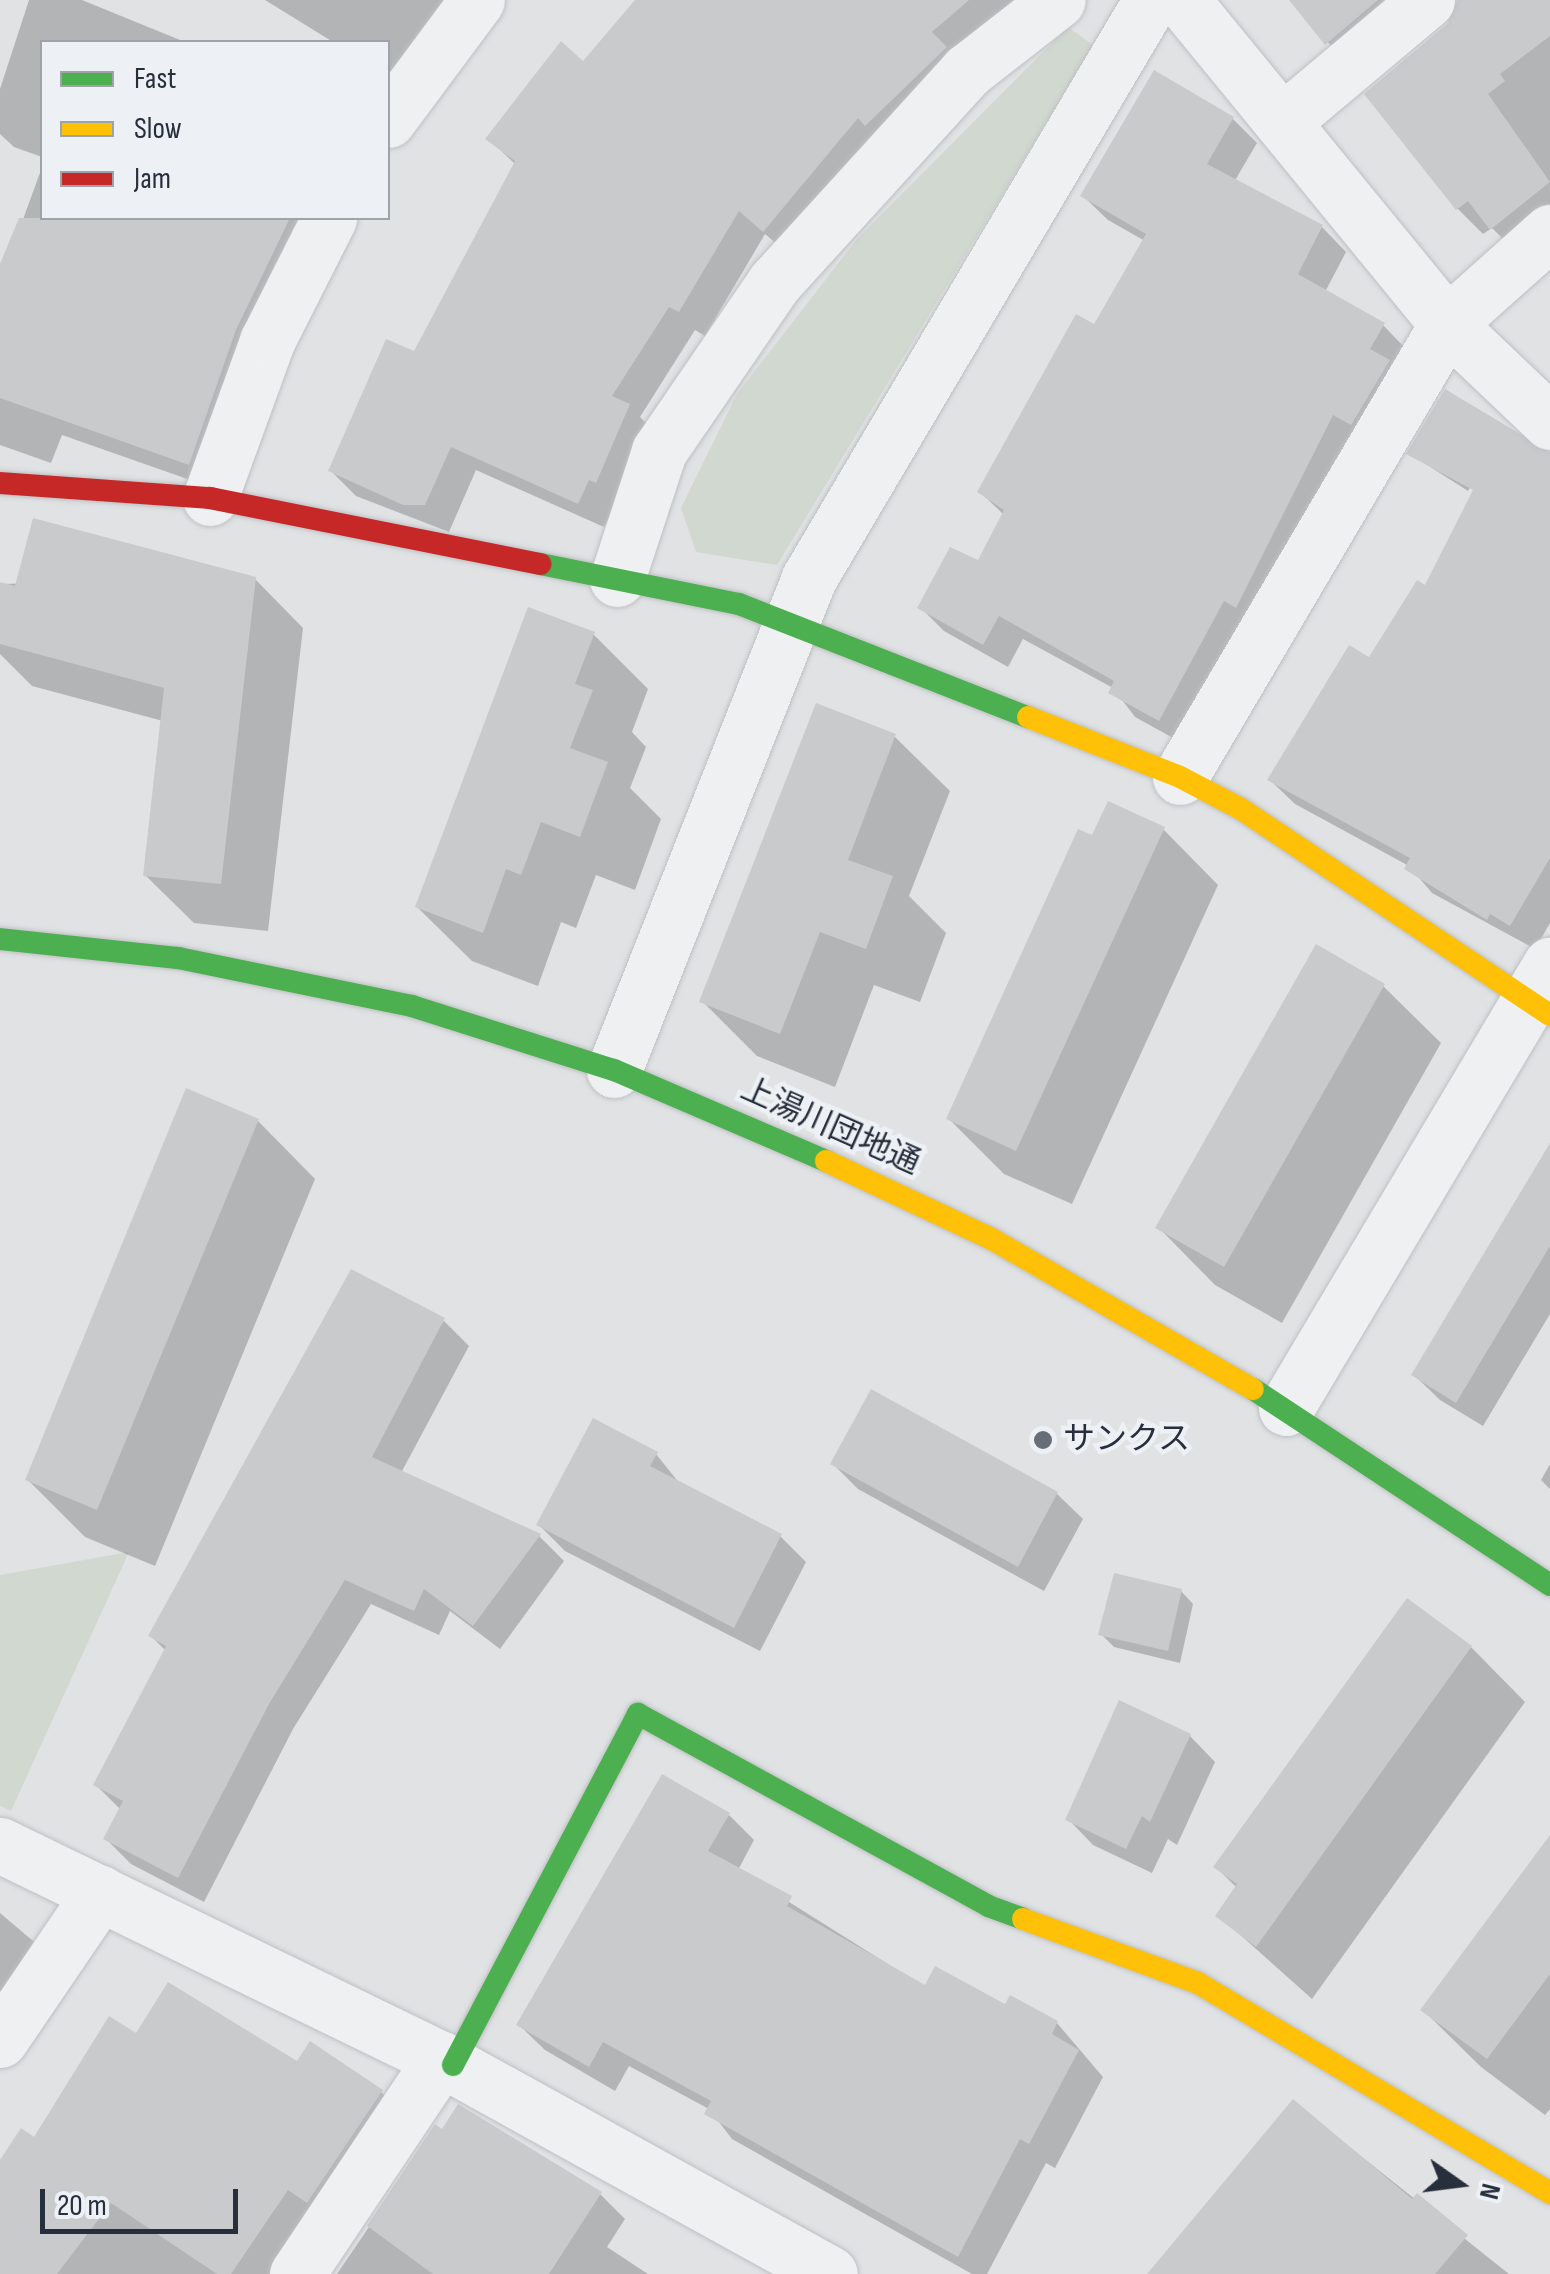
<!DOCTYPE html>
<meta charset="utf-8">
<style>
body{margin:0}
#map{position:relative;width:1550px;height:2274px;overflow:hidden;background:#e0e2e4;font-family:"Sofia Sans Condensed","Noto Sans JP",sans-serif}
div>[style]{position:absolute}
.green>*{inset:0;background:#d0d8d0}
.shadow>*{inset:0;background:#0003}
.building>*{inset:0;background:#c8cacc}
.roads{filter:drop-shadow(0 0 2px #bec0c2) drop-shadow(0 0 2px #bec0c2)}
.street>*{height:55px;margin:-27.5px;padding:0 27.5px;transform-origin:27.5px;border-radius:27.5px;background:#eff0f1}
.fast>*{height:22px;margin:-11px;padding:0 11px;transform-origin:11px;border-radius:11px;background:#4caf50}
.slow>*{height:22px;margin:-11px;padding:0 11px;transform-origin:11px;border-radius:11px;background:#ffc107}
.jam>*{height:22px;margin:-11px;padding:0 11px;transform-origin:11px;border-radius:11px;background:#c62828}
.dots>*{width:28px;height:28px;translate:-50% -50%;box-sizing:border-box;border:5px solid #edf0f4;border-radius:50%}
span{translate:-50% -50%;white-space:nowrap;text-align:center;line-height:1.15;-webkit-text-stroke:9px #edf0f4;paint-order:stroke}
.street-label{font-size:32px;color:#282f3c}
.poi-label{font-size:32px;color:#282f3c}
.left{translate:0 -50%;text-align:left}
.legend{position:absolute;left:40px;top:40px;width:350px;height:180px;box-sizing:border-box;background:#edf0f4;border:2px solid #9ea3aa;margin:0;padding:12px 18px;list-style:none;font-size:30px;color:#282f3c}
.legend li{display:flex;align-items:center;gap:20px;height:50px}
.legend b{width:50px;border:2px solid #9ea3aa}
.north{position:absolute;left:1410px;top:2134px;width:100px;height:100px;-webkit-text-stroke:8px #edf0f4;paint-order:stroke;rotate:104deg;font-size:28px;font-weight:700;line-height:40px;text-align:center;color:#282f3c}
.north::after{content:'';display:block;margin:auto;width:35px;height:45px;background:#282f3c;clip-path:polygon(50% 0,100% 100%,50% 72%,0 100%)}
.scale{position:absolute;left:40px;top:2189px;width:198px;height:45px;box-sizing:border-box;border:5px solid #282f3c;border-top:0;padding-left:12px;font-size:30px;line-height:35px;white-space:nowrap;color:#282f3c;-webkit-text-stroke:8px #edf0f4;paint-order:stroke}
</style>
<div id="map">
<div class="green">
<div style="clip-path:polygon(1068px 27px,1093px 45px,777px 565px,696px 552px,681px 508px,737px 394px,857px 239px)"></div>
<div style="clip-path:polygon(129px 1552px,11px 1811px,0 1806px,0 1575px)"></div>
</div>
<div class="shadow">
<div style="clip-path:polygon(29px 0,82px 0,185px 42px,42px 42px,42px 157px,14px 147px,0 134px,0 89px)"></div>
<div style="clip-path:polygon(265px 0,485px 0,388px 77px,388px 42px,333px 42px)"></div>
<div style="clip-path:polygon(638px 0,1023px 0,790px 255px,765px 234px,705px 336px,695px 330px,640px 417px,654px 431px,604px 527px,476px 470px,449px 532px,356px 496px,331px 471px,415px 354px,516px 165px,489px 139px,583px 64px)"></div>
<div style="clip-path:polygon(1290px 0,1436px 0,1352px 69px)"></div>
<div style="clip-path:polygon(1459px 0,1550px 0,1550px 228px,1518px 254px,1492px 228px,1483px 234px,1458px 209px,1450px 25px)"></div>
<div style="clip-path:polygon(1233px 119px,1257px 143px,1234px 182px,1322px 227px,1346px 252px,1325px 292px,1383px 325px,1407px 350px,1184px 744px,1135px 717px,1113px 688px,1023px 639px,1008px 667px,944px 631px,920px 607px,979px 563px,1004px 515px,980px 492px,1095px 327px,1145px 241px,1108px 220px,1083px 196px)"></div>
<div style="clip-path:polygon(42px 167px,42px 218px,329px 218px,213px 488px,62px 435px,51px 463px,0 445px,0 283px)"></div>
<div style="clip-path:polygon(1446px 392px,1501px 428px,1468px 491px,1410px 454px)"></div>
<div style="clip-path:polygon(1550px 485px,1550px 923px,1535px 949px,1432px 893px,1409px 866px,1295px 804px,1270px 780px,1426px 588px)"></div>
<div style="clip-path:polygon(255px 579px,303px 628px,268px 931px,194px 923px,145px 875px,163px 721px,32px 686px,0 654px,0 584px)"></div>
<div style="clip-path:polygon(593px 634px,648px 689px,632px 732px,646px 747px,630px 788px,661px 819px,635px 890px,596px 875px,576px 928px,561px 922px,538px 986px,472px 961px,417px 907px)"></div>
<div style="clip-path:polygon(818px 707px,895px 737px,950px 791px,909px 896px,946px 933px,920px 1002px,874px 985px,835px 1087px,757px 1056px,702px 1001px)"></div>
<div style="clip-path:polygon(1163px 829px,1218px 885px,1072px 1204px,1004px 1174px,949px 1119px,1093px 838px)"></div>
<div style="clip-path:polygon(1383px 986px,1441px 1043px,1282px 1323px,1215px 1285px,1158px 1227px)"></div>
<div style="clip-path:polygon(258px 1121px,315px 1179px,155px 1566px,85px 1537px,28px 1480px)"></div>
<div style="clip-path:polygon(1550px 1148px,1550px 1314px,1483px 1426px,1440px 1400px,1414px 1375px)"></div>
<div style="clip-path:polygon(444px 1321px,469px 1346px,401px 1473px,539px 1536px,564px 1561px,500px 1649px,450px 1611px,439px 1635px,371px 1604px,293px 1729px,204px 1902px,131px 1864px,106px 1839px,121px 1810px,96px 1785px,166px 1651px,151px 1636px)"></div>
<div style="clip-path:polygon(656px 1454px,680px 1484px,780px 1536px,806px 1562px,760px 1651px,565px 1551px,539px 1525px)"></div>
<div style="clip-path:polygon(833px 1464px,1057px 1494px,1083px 1519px,1044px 1591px,858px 1489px)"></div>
<div style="clip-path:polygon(1550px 1464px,1550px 1489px,1541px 1480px)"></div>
<div style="clip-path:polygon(1181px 1591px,1193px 1604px,1180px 1663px,1114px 1647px,1101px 1634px)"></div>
<div style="clip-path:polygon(1471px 1647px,1525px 1702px,1312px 1999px,1218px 1915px,1237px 1888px,1216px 1867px)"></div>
<div style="clip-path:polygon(1190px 1736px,1215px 1762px,1177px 1845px,1168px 1839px,1152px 1873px,1093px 1845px,1068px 1819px)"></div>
<div style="clip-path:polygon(729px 1815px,754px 1840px,738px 1870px,926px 1988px,1057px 2023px,1103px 2077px,1055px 2168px,1046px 2163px,987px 2274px,972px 2274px,732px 2139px,709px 2109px,629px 2066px,615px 2091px,545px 2050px,519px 2025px)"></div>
<div style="clip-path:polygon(1550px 1839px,1550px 2109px,1545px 2115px,1481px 2067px,1423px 2010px)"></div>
<div style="clip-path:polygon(0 1913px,52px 1957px,0 1996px)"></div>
<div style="clip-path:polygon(137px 2036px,298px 2064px,381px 2092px,406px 2117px,301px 2274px,0 2274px,0 2195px)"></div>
<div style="clip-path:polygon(1293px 2102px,1509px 2274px,1150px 2274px)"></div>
<div style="clip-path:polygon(436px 2128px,600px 2194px,625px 2219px,607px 2247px,648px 2274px,337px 2274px)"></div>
</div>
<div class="building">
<div style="clip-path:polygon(635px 0,969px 0,932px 32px,947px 47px,865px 126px,858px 118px,763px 232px,739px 211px,679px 312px,669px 307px,612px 396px,630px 404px,596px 483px,589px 480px,578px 504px,451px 447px,425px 505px,403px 505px,328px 471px,386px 339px,414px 351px,515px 161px,485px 139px,561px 41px,583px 61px)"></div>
<div style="clip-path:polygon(1289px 0,1378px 0,1325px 45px)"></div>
<div style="clip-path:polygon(1457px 0,1550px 0,1550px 36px,1500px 74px,1505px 81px,1488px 94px,1550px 182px,1490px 230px,1468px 201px,1456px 210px,1364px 94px,1447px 24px)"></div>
<div style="clip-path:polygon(1154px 70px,1234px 117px,1207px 164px,1323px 225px,1298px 274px,1385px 323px,1370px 349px,1390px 360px,1351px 425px,1333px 415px,1236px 608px,1224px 601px,1159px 721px,1108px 693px,1114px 681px,999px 616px,983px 645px,917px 608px,950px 547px,978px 560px,1004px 510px,977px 492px,1076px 314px,1094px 324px,1146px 234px,1080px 196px)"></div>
<div style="clip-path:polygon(19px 218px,290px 218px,236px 330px,189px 465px,0 398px,0 264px)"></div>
<div style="clip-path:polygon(1445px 389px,1550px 452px,1550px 858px,1510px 926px,1490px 914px,1487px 920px,1404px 869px,1410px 858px,1267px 780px,1349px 645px,1369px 657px,1417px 580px,1425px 585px,1473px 490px,1406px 454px)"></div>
<div style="clip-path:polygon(33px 518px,256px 577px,221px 884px,143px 876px,164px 688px,0 644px,0 582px,15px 586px)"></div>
<div style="clip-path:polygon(528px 607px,595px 632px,575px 684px,593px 690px,570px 748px,608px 762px,580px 837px,541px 822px,521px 875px,506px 869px,483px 933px,415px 907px)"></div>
<div style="clip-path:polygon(816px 703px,896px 734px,848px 860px,893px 876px,866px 949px,820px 932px,780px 1034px,699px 1002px)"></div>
<div style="clip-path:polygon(1108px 801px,1165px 827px,1016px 1151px,946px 1119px,1078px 829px,1092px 835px)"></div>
<div style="clip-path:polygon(1316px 944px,1385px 984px,1224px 1267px,1155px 1228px)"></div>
<div style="clip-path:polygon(186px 1088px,259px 1119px,97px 1510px,25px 1480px)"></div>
<div style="clip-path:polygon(1550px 1143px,1550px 1246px,1456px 1403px,1411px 1375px)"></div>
<div style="clip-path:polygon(351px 1269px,445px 1318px,372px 1457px,541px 1534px,473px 1626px,424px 1589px,414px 1611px,345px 1580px,269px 1704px,178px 1878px,103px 1839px,123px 1801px,93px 1785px,166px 1646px,148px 1636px)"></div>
<div style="clip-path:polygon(871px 1389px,1058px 1492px,1018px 1567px,830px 1464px)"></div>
<div style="clip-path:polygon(593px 1418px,658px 1452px,650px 1466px,782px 1534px,734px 1628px,536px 1525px)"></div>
<div style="clip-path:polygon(1114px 1573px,1182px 1589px,1168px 1651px,1098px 1635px)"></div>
<div style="clip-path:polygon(1407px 1598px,1472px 1646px,1256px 1947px,1215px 1916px,1237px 1884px,1213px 1867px)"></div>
<div style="clip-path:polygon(1119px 1700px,1191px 1734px,1150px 1822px,1142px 1816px,1126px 1849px,1065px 1820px)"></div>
<div style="clip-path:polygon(662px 1774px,730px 1813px,708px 1851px,792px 1896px,787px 1906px,925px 1985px,935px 1966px,1005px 2004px,1010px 1995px,1058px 2021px,1052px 2034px,1079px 2050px,1029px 2144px,1020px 2139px,958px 2257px,704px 2114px,711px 2101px,603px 2042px,589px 2067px,516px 2025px)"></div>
<div style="clip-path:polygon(1550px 1835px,1550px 1974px,1487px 2059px,1420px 2010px)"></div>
<div style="clip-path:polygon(168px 1982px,297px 2061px,310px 2041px,383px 2090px,307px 2203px,288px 2190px,231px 2274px,217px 2274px,111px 2203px,57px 2274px,0 2274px,0 2160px,21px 2128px,34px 2137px,109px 2016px,136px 2033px)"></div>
<div style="clip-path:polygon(1293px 2099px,1412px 2199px,1417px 2193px,1468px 2235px,1435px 2274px,1147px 2274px)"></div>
<div style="clip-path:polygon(458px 2104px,602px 2192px,549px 2274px,433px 2274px,367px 2226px,435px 2124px,442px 2129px)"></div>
</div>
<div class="roads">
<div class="street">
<div style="left:1182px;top:0;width:419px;rotate:50.7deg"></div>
<div style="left:1447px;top:324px;width:142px;rotate:43.6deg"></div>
<div style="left:388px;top:120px;width:149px;rotate:-53.4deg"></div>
<div style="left:1283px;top:121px;width:188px;rotate:-40deg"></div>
<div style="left:210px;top:498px;width:167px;rotate:-70deg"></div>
<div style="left:267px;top:341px;width:138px;rotate:-63.2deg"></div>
<div style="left:617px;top:579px;width:135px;rotate:-71.8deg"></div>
<div style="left:659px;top:451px;width:204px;rotate:-55.6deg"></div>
<div style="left:774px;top:283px;width:287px;rotate:-47.7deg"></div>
<div style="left:967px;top:71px;width:115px;rotate:-38deg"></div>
<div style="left:1180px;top:777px;width:526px;rotate:-59.48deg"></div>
<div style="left:1447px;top:324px;width:138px;rotate:-41.8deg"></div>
<div style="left:614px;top:1070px;width:529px;rotate:-68.38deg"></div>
<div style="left:809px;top:578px;width:672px;rotate:-59.39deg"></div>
<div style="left:1286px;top:1408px;width:516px;rotate:-59.21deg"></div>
<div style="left:0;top:1845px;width:490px;rotate:25.9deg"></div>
<div style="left:441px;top:2059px;width:444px;rotate:28.9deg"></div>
<div style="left:0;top:2040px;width:178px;rotate:-55.8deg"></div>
<div style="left:297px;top:2274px;width:259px;rotate:-56.2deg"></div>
</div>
<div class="fast">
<div style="left:540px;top:564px;width:203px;rotate:11.4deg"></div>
<div style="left:739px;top:604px;width:310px;rotate:21.4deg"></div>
<div style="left:0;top:939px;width:179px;rotate:6.1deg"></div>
<div style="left:178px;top:958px;width:239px;rotate:11.6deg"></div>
<div style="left:412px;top:1006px;width:212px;rotate:17.6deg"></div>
<div style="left:614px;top:1070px;width:231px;rotate:23.2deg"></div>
<div style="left:1253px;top:1389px;width:356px;rotate:33.4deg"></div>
<div style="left:453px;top:2065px;width:397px;rotate:-62.2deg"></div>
<div style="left:638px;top:1714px;width:399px;rotate:28.7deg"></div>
<div style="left:988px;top:1906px;width:37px;rotate:20deg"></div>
</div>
<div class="slow">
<div style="left:1028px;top:717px;width:163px;rotate:21.5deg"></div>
<div style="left:1180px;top:777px;width:69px;rotate:27.7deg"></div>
<div style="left:1241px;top:809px;width:371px;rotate:33.7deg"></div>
<div style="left:826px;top:1161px;width:181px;rotate:25.2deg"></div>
<div style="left:990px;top:1238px;width:303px;rotate:29.9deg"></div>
<div style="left:1023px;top:1919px;width:186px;rotate:20.1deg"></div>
<div style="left:1198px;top:1983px;width:410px;rotate:30.8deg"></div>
</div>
<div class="jam">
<div style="left:0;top:483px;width:211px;rotate:4.1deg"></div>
<div style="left:210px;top:498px;width:337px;rotate:11.3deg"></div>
</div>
</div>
<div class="dots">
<div style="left:1043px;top:1440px;background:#686e77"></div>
</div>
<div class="street-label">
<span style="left:830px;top:1127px;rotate:24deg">上湯川団地通</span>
</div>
<div class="poi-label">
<span class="left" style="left:1063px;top:1440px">サンクス</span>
</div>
<ul class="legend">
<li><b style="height:12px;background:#4caf50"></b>Fast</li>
<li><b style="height:12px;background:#ffc107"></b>Slow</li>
<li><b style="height:12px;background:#c62828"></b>Jam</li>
</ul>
<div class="north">N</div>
<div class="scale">20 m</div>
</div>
